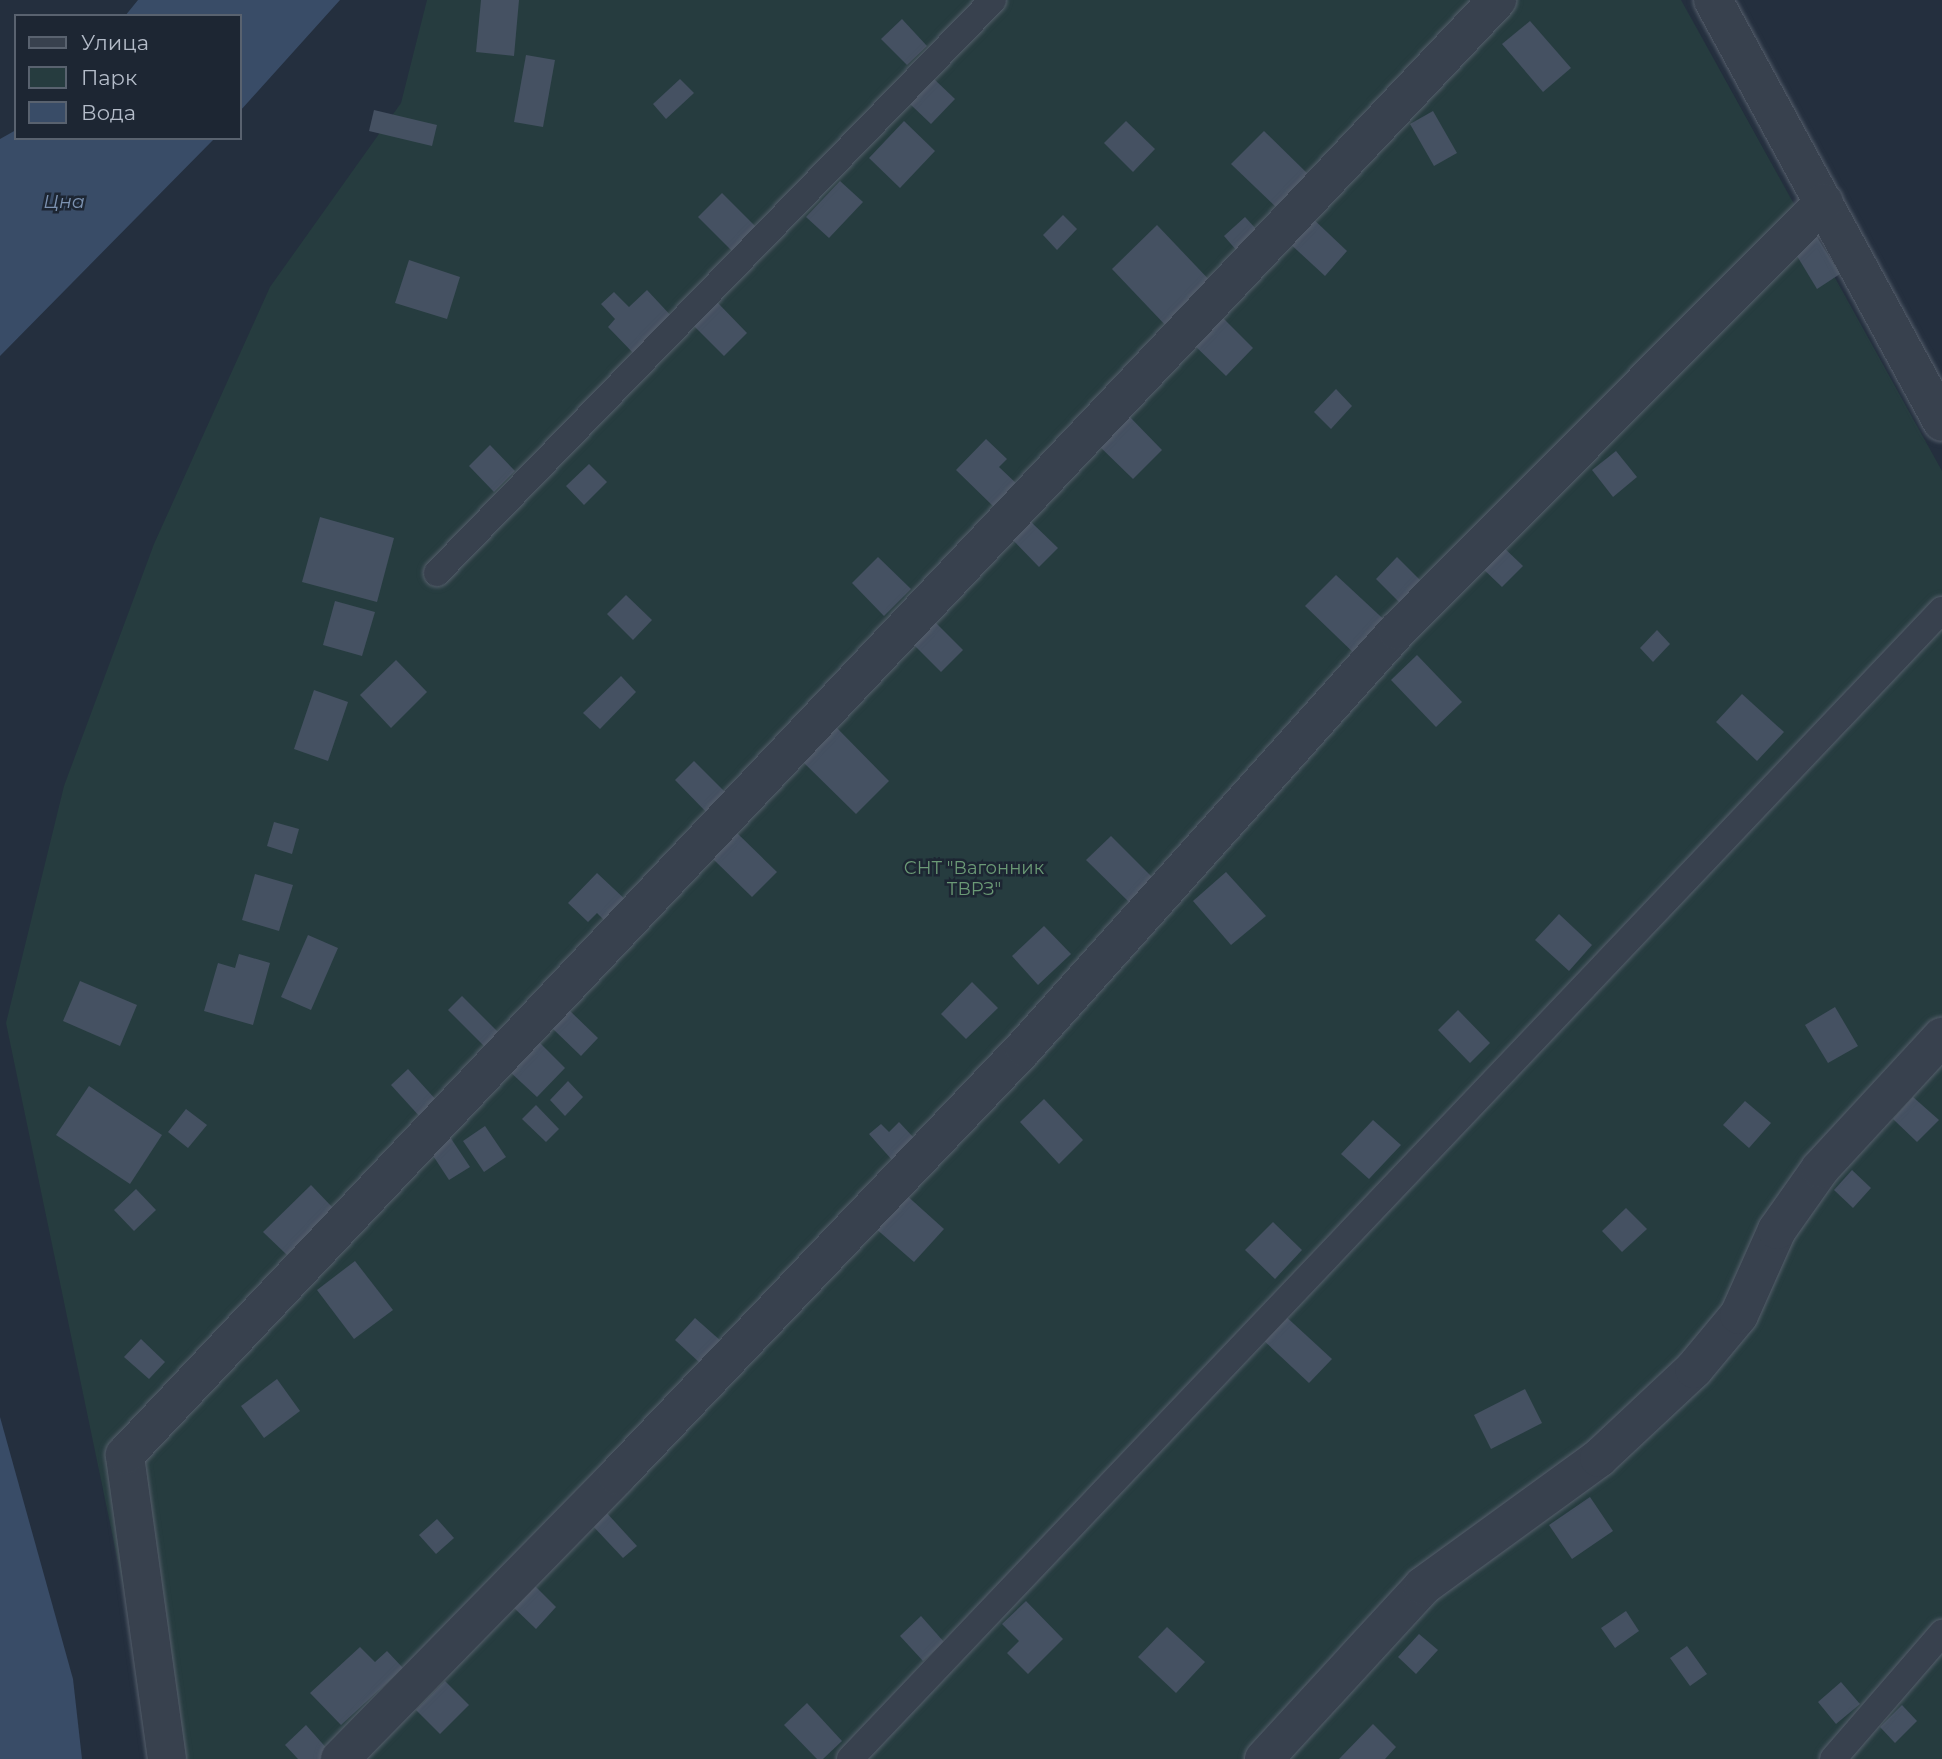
<!DOCTYPE html>
<meta charset="utf-8">
<style>
body{margin:0}
#map{position:relative;width:1942px;height:1759px;overflow:hidden;background:#242f3e;font-family:Montserrat,sans-serif}
div>[style]{position:absolute}
.green>*{inset:0;background:#263c3f}
.water>*{inset:0;background:#394c67}
.building>*{inset:0;background:#455162}
.roads{filter:drop-shadow(0 0 2px #565f6c) drop-shadow(0 0 2px #565f6c)}
.lane>*{height:26px;margin:-13px;padding:0 13px;transform-origin:13px;border-radius:13px;background:#38414e}
.street>*{height:38px;margin:-19px;padding:0 19px;transform-origin:19px;border-radius:19px;background:#38414e}
span{translate:-50% -50%;white-space:nowrap;text-align:center;line-height:1.15;-webkit-text-stroke:5px #1d2633;paint-order:stroke}
.park-label{font-size:18px;color:#6b9a76}
.water-label{font-size:19px;color:#7c92b1;font-style:italic}
.legend{position:absolute;left:14px;top:14px;width:228px;height:126px;box-sizing:border-box;background:#1d2633;border:2px solid #59626f;margin:0;padding:9px 12px;list-style:none;font-size:21px;color:#b4bcc9}
.legend li{display:flex;align-items:center;gap:14px;height:35px}
.legend b{width:35px;border:2px solid #59626f}
</style>
<div id="map">
<div class="green">
<div style="clip-path:polygon(427px 0,1681px 0,1942px 471px,1942px 1759px,159px 1759px,6px 1023px,64px 786px,154px 544px,270px 287px,401px 103px)"></div>
</div>
<div class="water">
<div style="clip-path:polygon(138px 0,340px 0,240px 111px,240px 16px,125px 16px)"></div>
<div style="clip-path:polygon(16px 130px,16px 138px,215px 138px,0 356px,0 139px)"></div>
<div style="clip-path:polygon(0 1417px,73px 1679px,82px 1759px,0 1759px)"></div>
</div>
<div class="building">
<div style="clip-path:polygon(481px 0,519px 0,514px 56px,476px 52px)"></div>
<div style="clip-path:polygon(902px 19px,927px 46px,907px 65px,881px 39px)"></div>
<div style="clip-path:polygon(1530px 21px,1571px 68px,1543px 92px,1502px 44px)"></div>
<div style="clip-path:polygon(526px 55px,555px 60px,543px 127px,514px 122px)"></div>
<div style="clip-path:polygon(680px 79px,694px 93px,666px 119px,653px 104px)"></div>
<div style="clip-path:polygon(934px 79px,955px 99px,931px 124px,910px 104px)"></div>
<div style="clip-path:polygon(374px 110px,437px 125px,432px 146px,369px 131px)"></div>
<div style="clip-path:polygon(1433px 111px,1457px 153px,1434px 166px,1410px 124px)"></div>
<div style="clip-path:polygon(904px 121px,935px 151px,900px 188px,869px 158px)"></div>
<div style="clip-path:polygon(1126px 121px,1155px 149px,1133px 172px,1104px 143px)"></div>
<div style="clip-path:polygon(1264px 131px,1310px 176px,1278px 209px,1231px 164px)"></div>
<div style="clip-path:polygon(840px 181px,863px 202px,829px 238px,806px 217px)"></div>
<div style="clip-path:polygon(722px 193px,759px 230px,735px 254px,698px 217px)"></div>
<div style="clip-path:polygon(1063px 215px,1077px 229px,1057px 250px,1043px 235px)"></div>
<div style="clip-path:polygon(1309px 215px,1347px 251px,1325px 276px,1286px 240px)"></div>
<div style="clip-path:polygon(1245px 217px,1258px 231px,1237px 251px,1224px 236px)"></div>
<div style="clip-path:polygon(1157px 225px,1215px 286px,1169px 329px,1112px 269px)"></div>
<div style="clip-path:polygon(1817px 237px,1840px 274px,1817px 289px,1794px 251px)"></div>
<div style="clip-path:polygon(409px 260px,460px 277px,447px 319px,395px 303px)"></div>
<div style="clip-path:polygon(647px 290px,674px 319px,636px 356px,608px 327px,615px 319px,601px 304px,614px 292px,629px 307px)"></div>
<div style="clip-path:polygon(717px 302px,747px 333px,724px 356px,693px 325px)"></div>
<div style="clip-path:polygon(1220px 315px,1253px 348px,1226px 376px,1193px 344px)"></div>
<div style="clip-path:polygon(1336px 389px,1352px 406px,1331px 429px,1314px 412px)"></div>
<div style="clip-path:polygon(1126px 413px,1162px 450px,1133px 479px,1096px 443px)"></div>
<div style="clip-path:polygon(986px 439px,1007px 459px,999px 467px,1018px 485px,995px 508px,956px 470px)"></div>
<div style="clip-path:polygon(490px 445px,515px 471px,494px 492px,469px 466px)"></div>
<div style="clip-path:polygon(1616px 451px,1637px 477px,1613px 497px,1592px 470px)"></div>
<div style="clip-path:polygon(589px 464px,607px 482px,584px 505px,566px 486px)"></div>
<div style="clip-path:polygon(320px 517px,394px 538px,377px 602px,302px 582px)"></div>
<div style="clip-path:polygon(1029px 520px,1058px 548px,1039px 567px,1011px 538px)"></div>
<div style="clip-path:polygon(1500px 544px,1523px 566px,1502px 587px,1479px 565px)"></div>
<div style="clip-path:polygon(878px 557px,911px 589px,884px 616px,852px 583px)"></div>
<div style="clip-path:polygon(1397px 557px,1426px 586px,1405px 608px,1376px 579px)"></div>
<div style="clip-path:polygon(1336px 575px,1392px 627px,1361px 660px,1305px 606px)"></div>
<div style="clip-path:polygon(626px 595px,652px 620px,633px 640px,607px 614px)"></div>
<div style="clip-path:polygon(335px 601px,375px 612px,362px 656px,323px 645px)"></div>
<div style="clip-path:polygon(932px 619px,963px 650px,941px 672px,910px 641px)"></div>
<div style="clip-path:polygon(1657px 630px,1670px 644px,1653px 662px,1640px 648px)"></div>
<div style="clip-path:polygon(1417px 655px,1462px 702px,1436px 727px,1391px 680px)"></div>
<div style="clip-path:polygon(396px 660px,427px 692px,391px 728px,360px 695px)"></div>
<div style="clip-path:polygon(621px 676px,636px 692px,600px 729px,583px 713px)"></div>
<div style="clip-path:polygon(314px 690px,348px 702px,328px 761px,294px 749px)"></div>
<div style="clip-path:polygon(1742px 694px,1784px 732px,1757px 761px,1716px 722px)"></div>
<div style="clip-path:polygon(835px 726px,889px 781px,856px 814px,801px 760px)"></div>
<div style="clip-path:polygon(694px 761px,729px 796px,710px 816px,675px 780px)"></div>
<div style="clip-path:polygon(274px 822px,299px 829px,292px 854px,267px 846px)"></div>
<div style="clip-path:polygon(737px 833px,777px 872px,752px 897px,712px 858px)"></div>
<div style="clip-path:polygon(1111px 836px,1155px 880px,1131px 904px,1086px 860px)"></div>
<div style="clip-path:polygon(1226px 872px,1266px 916px,1231px 945px,1193px 901px)"></div>
<div style="clip-path:polygon(597px 873px,629px 903px,608px 924px,597px 913px,588px 922px,568px 903px)"></div>
<div style="clip-path:polygon(255px 874px,293px 885px,279px 931px,242px 920px)"></div>
<div style="clip-path:polygon(1559px 914px,1592px 945px,1569px 971px,1535px 940px)"></div>
<div style="clip-path:polygon(1044px 926px,1071px 954px,1038px 985px,1012px 956px)"></div>
<div style="clip-path:polygon(308px 935px,338px 948px,311px 1010px,281px 997px)"></div>
<div style="clip-path:polygon(239px 954px,270px 963px,253px 1025px,204px 1011px,218px 963px,235px 968px)"></div>
<div style="clip-path:polygon(80px 981px,137px 1005px,120px 1046px,63px 1021px)"></div>
<div style="clip-path:polygon(972px 982px,998px 1008px,966px 1039px,941px 1014px)"></div>
<div style="clip-path:polygon(462px 996px,499px 1033px,485px 1047px,448px 1010px)"></div>
<div style="clip-path:polygon(1835px 1007px,1858px 1046px,1828px 1063px,1805px 1025px)"></div>
<div style="clip-path:polygon(569px 1010px,598px 1038px,581px 1056px,552px 1028px)"></div>
<div style="clip-path:polygon(1458px 1010px,1490px 1043px,1470px 1063px,1438px 1030px)"></div>
<div style="clip-path:polygon(537px 1040px,565px 1068px,537px 1097px,508px 1070px)"></div>
<div style="clip-path:polygon(408px 1069px,438px 1102px,421px 1118px,391px 1085px)"></div>
<div style="clip-path:polygon(568px 1081px,583px 1097px,565px 1116px,550px 1100px)"></div>
<div style="clip-path:polygon(89px 1086px,162px 1135px,130px 1184px,56px 1135px)"></div>
<div style="clip-path:polygon(1913px 1097px,1939px 1120px,1917px 1142px,1893px 1119px)"></div>
<div style="clip-path:polygon(1044px 1099px,1083px 1140px,1059px 1164px,1020px 1122px)"></div>
<div style="clip-path:polygon(1745px 1101px,1771px 1123px,1749px 1148px,1723px 1125px)"></div>
<div style="clip-path:polygon(536px 1105px,559px 1129px,546px 1142px,522px 1119px)"></div>
<div style="clip-path:polygon(186px 1109px,207px 1125px,188px 1148px,168px 1132px)"></div>
<div style="clip-path:polygon(1373px 1120px,1401px 1145px,1369px 1179px,1341px 1154px)"></div>
<div style="clip-path:polygon(899px 1122px,914px 1138px,892px 1160px,869px 1134px,881px 1124px,889px 1132px)"></div>
<div style="clip-path:polygon(485px 1126px,506px 1157px,484px 1172px,463px 1141px)"></div>
<div style="clip-path:polygon(450px 1137px,470px 1167px,449px 1180px,430px 1151px)"></div>
<div style="clip-path:polygon(1852px 1170px,1871px 1188px,1853px 1208px,1834px 1190px)"></div>
<div style="clip-path:polygon(311px 1185px,334px 1209px,287px 1255px,263px 1232px)"></div>
<div style="clip-path:polygon(136px 1189px,156px 1210px,134px 1231px,114px 1210px)"></div>
<div style="clip-path:polygon(904px 1193px,944px 1229px,914px 1262px,874px 1227px)"></div>
<div style="clip-path:polygon(1626px 1208px,1647px 1229px,1622px 1252px,1602px 1231px)"></div>
<div style="clip-path:polygon(1273px 1222px,1302px 1250px,1275px 1279px,1245px 1250px)"></div>
<div style="clip-path:polygon(355px 1261px,393px 1310px,354px 1339px,317px 1290px)"></div>
<div style="clip-path:polygon(1282px 1313px,1332px 1359px,1309px 1383px,1260px 1337px)"></div>
<div style="clip-path:polygon(695px 1318px,721px 1341px,700px 1363px,675px 1340px)"></div>
<div style="clip-path:polygon(141px 1339px,165px 1362px,149px 1379px,124px 1357px)"></div>
<div style="clip-path:polygon(277px 1379px,300px 1411px,264px 1438px,241px 1406px)"></div>
<div style="clip-path:polygon(1525px 1389px,1542px 1423px,1491px 1449px,1474px 1415px)"></div>
<div style="clip-path:polygon(1590px 1497px,1613px 1531px,1572px 1559px,1549px 1525px)"></div>
<div style="clip-path:polygon(605px 1511px,637px 1546px,623px 1558px,591px 1524px)"></div>
<div style="clip-path:polygon(437px 1519px,454px 1538px,436px 1554px,419px 1535px)"></div>
<div style="clip-path:polygon(532px 1583px,556px 1607px,536px 1629px,511px 1605px)"></div>
<div style="clip-path:polygon(1026px 1601px,1063px 1639px,1028px 1674px,1007px 1653px,1019px 1641px,1002px 1624px)"></div>
<div style="clip-path:polygon(1626px 1611px,1639px 1631px,1615px 1648px,1601px 1628px)"></div>
<div style="clip-path:polygon(921px 1616px,944px 1642px,923px 1661px,900px 1636px)"></div>
<div style="clip-path:polygon(1167px 1627px,1205px 1662px,1176px 1693px,1138px 1657px)"></div>
<div style="clip-path:polygon(1419px 1634px,1438px 1650px,1416px 1674px,1398px 1657px)"></div>
<div style="clip-path:polygon(1687px 1646px,1707px 1674px,1690px 1686px,1670px 1658px)"></div>
<div style="clip-path:polygon(360px 1647px,375px 1662px,387px 1651px,403px 1668px,341px 1725px,310px 1693px)"></div>
<div style="clip-path:polygon(445px 1681px,469px 1705px,440px 1734px,416px 1710px)"></div>
<div style="clip-path:polygon(1841px 1682px,1860px 1704px,1836px 1724px,1818px 1702px)"></div>
<div style="clip-path:polygon(807px 1703px,842px 1741px,823px 1759px,817px 1759px,784px 1725px)"></div>
<div style="clip-path:polygon(1902px 1705px,1917px 1721px,1895px 1743px,1880px 1727px)"></div>
<div style="clip-path:polygon(1373px 1724px,1396px 1747px,1385px 1759px,1339px 1759px)"></div>
<div style="clip-path:polygon(306px 1725px,329px 1751px,320px 1759px,298px 1759px,285px 1745px)"></div>
</div>
<div class="roads">
<div class="lane">
<div style="left:437px;top:573px;width:798px;rotate:-45.86deg"></div>
<div style="left:850px;top:1759px;width:1585px;rotate:-46.46deg"></div>
<div style="left:1833px;top:1759px;width:167px;rotate:-49.1deg"></div>
</div>
<div class="street">
<div style="left:1713px;top:0;width:480px;rotate:61.5deg"></div>
<div style="left:167px;top:1759px;width:307px;rotate:-97.9deg"></div>
<div style="left:125px;top:1455px;width:2000px;rotate:-46.68deg"></div>
<div style="left:340px;top:1759px;width:396px;rotate:-45.6deg"></div>
<div style="left:617px;top:1476px;width:591px;rotate:-46.44deg"></div>
<div style="left:1024px;top:1048px;width:559px;rotate:-48.19deg"></div>
<div style="left:1397px;top:631px;width:605px;rotate:-45.13deg"></div>
<div style="left:1264px;top:1759px;width:235px;rotate:-47.4deg"></div>
<div style="left:1423px;top:1586px;width:218px;rotate:-36deg"></div>
<div style="left:1599px;top:1458px;width:130px;rotate:-43.1deg"></div>
<div style="left:1694px;top:1369px;width:70px;rotate:-50.2deg"></div>
<div style="left:1739px;top:1315px;width:93px;rotate:-65.9deg"></div>
<div style="left:1777px;top:1230px;width:75px;rotate:-54.8deg"></div>
<div style="left:1820px;top:1169px;width:180px;rotate:-47.3deg"></div>
</div>
</div>
<div class="park-label">
<span style="left:974px;top:879px">СНТ "Вагонник<br>ТВРЗ"</span>
</div>
<div class="water-label">
<span style="left:64px;top:202px">Цна</span>
</div>
<ul class="legend">
<li><b style="height:9px;background:#38414e"></b>Улица</li>
<li><b style="height:19px;background:#263c3f"></b>Парк</li>
<li><b style="height:19px;background:#394c67"></b>Вода</li>
</ul>
</div>
